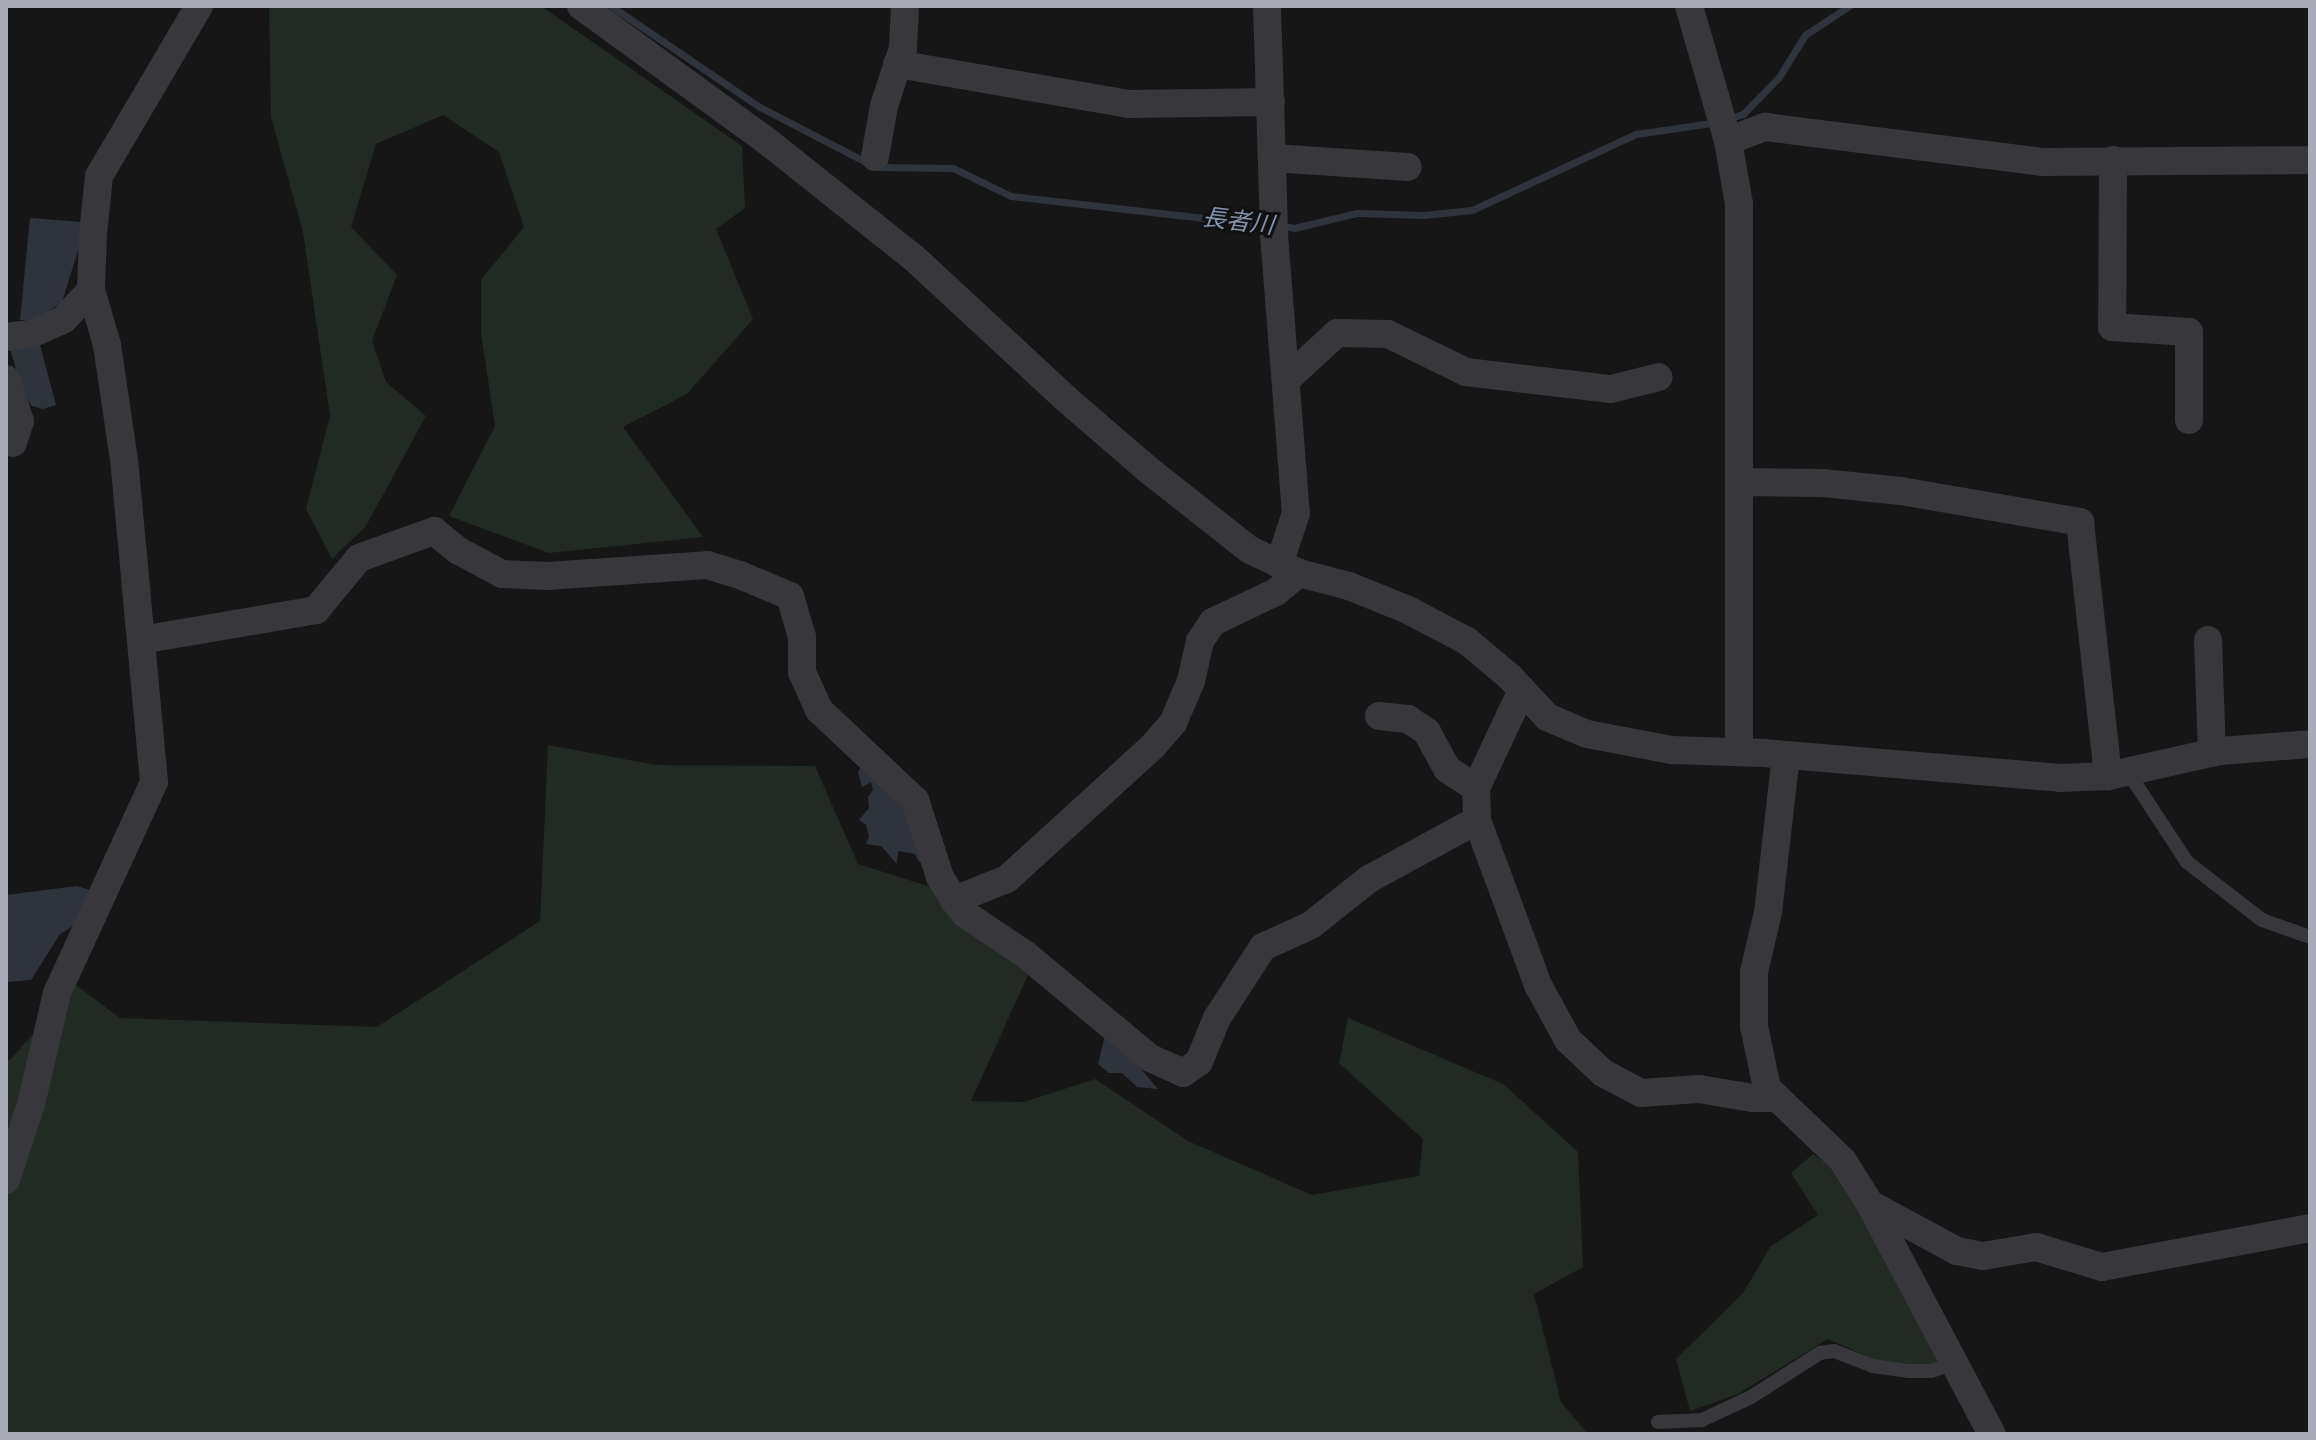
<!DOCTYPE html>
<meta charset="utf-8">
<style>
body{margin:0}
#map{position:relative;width:2316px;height:1440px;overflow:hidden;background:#161617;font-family:"Fira Sans","Noto Sans JP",sans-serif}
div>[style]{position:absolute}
.green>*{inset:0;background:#222a24}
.water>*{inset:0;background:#2f343c}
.stream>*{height:7px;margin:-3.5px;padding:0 3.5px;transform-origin:3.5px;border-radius:3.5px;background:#2f343c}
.lane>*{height:14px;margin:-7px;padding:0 7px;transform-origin:7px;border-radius:7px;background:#37373c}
.street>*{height:28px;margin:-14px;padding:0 14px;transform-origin:14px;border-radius:14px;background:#37373c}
span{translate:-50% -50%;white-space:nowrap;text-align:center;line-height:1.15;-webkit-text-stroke:6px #111112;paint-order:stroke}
.water-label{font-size:24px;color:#8393ae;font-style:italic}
.frame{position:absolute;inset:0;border:8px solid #a9abb6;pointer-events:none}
</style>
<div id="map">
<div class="green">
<div style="clip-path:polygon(269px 6px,541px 6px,742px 146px,745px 208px,716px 229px,753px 319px,687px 394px,623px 427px,703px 537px,549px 553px,449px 516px,495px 426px,481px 333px,481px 280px,524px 227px,499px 152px,443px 115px,376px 144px,351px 227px,397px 275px,372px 341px,386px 382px,426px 416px,366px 526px,332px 559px,306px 509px,330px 416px,303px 232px,271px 117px)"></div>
<div style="clip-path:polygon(548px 745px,656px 765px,815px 766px,858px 864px,931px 887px,1028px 975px,971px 1101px,1024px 1102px,1095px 1079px,1188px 1141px,1312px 1195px,1419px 1176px,1423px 1139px,1339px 1063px,1348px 1018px,1503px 1084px,1578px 1152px,1583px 1267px,1534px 1294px,1561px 1402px,1588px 1434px,6px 1434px,6px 1061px,10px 1060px,76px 985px,120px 1018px,377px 1027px,540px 921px)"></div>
<div style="clip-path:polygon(1813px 1154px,1836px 1170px,1942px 1363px,1917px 1369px,1873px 1359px,1828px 1339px,1738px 1394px,1690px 1411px,1676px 1359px,1743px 1293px,1771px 1246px,1818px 1215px,1791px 1173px)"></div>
</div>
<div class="water">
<div style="clip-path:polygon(30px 218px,82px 222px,81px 241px,62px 302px,33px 321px,20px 320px)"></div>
<div style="clip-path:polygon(40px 345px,56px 405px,43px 409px,32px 406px,23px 393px,10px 348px)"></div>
<div style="clip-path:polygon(861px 767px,909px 806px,926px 864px,918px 861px,915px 854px,898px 851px,897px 864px,881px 846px,866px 844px,869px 836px,866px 825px,859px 820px,869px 808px,868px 797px,873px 790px,871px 782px,862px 787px,858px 772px)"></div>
<div style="clip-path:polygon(77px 886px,93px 891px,81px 921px,60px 934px,31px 980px,6px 982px,6px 895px)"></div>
<div style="clip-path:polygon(1105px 1035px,1129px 1055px,1158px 1089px,1137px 1087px,1122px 1073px,1109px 1073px,1098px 1064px)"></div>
</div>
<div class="stream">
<div style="left:611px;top:6px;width:178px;rotate:34.2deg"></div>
<div style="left:758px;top:106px;width:132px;rotate:27.5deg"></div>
<div style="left:875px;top:167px;width:78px;rotate:0.7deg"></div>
<div style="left:953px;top:168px;width:64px;rotate:25.8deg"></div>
<div style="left:1011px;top:196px;width:258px;rotate:6.5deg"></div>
<div style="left:1730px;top:118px;width:14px;rotate:-17deg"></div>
<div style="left:1743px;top:114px;width:52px;rotate:-45.8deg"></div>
<div style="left:1779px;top:77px;width:49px;rotate:-58.2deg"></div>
<div style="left:1805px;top:35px;width:53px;rotate:-33.4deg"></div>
<div style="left:1279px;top:225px;width:15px;rotate:11deg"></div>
<div style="left:1294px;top:228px;width:65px;rotate:-13.4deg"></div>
<div style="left:1357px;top:213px;width:67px;rotate:1.7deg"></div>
<div style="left:1424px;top:215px;width:48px;rotate:-5.9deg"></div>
<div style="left:1472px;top:210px;width:181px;rotate:-24.9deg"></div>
<div style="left:1636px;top:134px;width:83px;rotate:-8.3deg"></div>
</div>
<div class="lane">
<div style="left:2128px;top:772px;width:108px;rotate:56.8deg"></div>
<div style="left:2187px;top:862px;width:95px;rotate:37.7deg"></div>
<div style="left:2262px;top:920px;width:51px;rotate:19.5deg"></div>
<div style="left:1658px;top:1422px;width:44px;rotate:-2.6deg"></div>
<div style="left:1702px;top:1420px;width:54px;rotate:-25.1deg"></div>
<div style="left:1751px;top:1397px;width:82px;rotate:-32.5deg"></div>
<div style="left:1820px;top:1353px;width:14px;rotate:-8deg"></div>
<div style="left:1834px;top:1351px;width:42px;rotate:21deg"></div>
<div style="left:1873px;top:1366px;width:35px;rotate:8deg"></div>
<div style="left:1908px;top:1371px;width:23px"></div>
<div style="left:1931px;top:1371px;width:23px;rotate:-18deg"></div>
</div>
<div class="street">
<div style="left:581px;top:6px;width:225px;rotate:36deg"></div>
<div style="left:763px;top:138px;width:193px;rotate:38.5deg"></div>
<div style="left:914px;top:258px;width:206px;rotate:42.8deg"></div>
<div style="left:1065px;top:398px;width:107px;rotate:40.8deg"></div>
<div style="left:1146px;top:468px;width:132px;rotate:38.3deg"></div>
<div style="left:1250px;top:550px;width:54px;rotate:25.1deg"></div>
<div style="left:1299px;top:573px;width:52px;rotate:14.6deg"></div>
<div style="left:1349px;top:586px;width:64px;rotate:22.1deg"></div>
<div style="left:1408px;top:610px;width:67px;rotate:27.7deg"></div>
<div style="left:1467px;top:641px;width:56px;rotate:39.9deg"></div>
<div style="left:1510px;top:677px;width:54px;rotate:47.2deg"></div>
<div style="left:1547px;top:717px;width:43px;rotate:23deg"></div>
<div style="left:1587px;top:734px;width:86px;rotate:10.8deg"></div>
<div style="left:1671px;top:750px;width:93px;rotate:1.8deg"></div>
<div style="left:1764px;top:753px;width:297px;rotate:4.8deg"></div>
<div style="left:2060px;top:778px;width:48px;rotate:-2.4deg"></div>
<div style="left:2108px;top:776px;width:115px;rotate:-12.6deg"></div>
<div style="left:2220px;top:751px;width:90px;rotate:-4.4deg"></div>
<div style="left:1267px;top:6px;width:229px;rotate:88.2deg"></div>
<div style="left:1274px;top:235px;width:279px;rotate:85.5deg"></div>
<div style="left:1296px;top:513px;width:54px;rotate:108.4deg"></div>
<div style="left:1689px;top:6px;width:141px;rotate:73.9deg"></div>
<div style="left:1728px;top:141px;width:64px;rotate:80.1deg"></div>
<div style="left:1739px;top:204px;width:548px;rotate:90deg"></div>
<div style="left:897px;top:64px;width:234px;rotate:9.8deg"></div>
<div style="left:1128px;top:104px;width:143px;rotate:-0.8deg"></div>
<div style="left:1728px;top:141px;width:40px;rotate:-21deg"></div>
<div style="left:1765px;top:127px;width:279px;rotate:7.2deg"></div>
<div style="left:2042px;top:162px;width:268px;rotate:-0.4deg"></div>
<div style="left:875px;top:157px;width:52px;rotate:-80deg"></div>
<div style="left:884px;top:106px;width:61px;rotate:-71.9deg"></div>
<div style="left:903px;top:48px;width:42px;rotate:-87.3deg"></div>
<div style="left:1273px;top:158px;width:135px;rotate:3.8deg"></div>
<div style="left:2113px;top:160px;width:167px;rotate:90.3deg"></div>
<div style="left:2112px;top:327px;width:77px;rotate:3.7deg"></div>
<div style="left:2189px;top:332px;width:88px;rotate:90deg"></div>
<div style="left:6px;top:337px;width:25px;rotate:-7deg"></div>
<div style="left:31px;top:334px;width:36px;rotate:-24deg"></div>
<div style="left:64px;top:319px;width:40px;rotate:-47deg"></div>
<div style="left:6px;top:379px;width:44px;rotate:71.6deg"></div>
<div style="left:20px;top:421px;width:23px;rotate:108deg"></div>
<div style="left:1286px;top:380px;width:69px;rotate:-42.7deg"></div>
<div style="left:1337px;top:333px;width:51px;rotate:1.1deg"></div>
<div style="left:1388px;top:334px;width:87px;rotate:26deg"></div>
<div style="left:1466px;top:372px;width:146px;rotate:6.7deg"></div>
<div style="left:1611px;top:389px;width:49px;rotate:-14deg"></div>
<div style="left:1739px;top:482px;width:84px;rotate:0.7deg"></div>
<div style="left:1823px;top:483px;width:78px;rotate:5.9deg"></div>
<div style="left:1901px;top:491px;width:182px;rotate:9.8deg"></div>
<div style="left:2080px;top:522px;width:256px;rotate:83.7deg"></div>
<div style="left:141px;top:640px;width:178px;rotate:-9.7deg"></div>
<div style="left:316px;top:610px;width:67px;rotate:-50.4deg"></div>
<div style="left:359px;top:558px;width:80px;rotate:-19.8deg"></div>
<div style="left:434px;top:531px;width:32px;rotate:39deg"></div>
<div style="left:459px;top:551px;width:49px;rotate:28.1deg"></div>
<div style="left:502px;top:574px;width:45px;rotate:2.5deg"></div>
<div style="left:547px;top:576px;width:160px;rotate:-3.9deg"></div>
<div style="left:707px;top:565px;width:34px;rotate:17deg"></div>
<div style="left:740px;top:575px;width:54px;rotate:22.8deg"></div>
<div style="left:790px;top:596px;width:43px;rotate:73.7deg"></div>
<div style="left:802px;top:637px;width:35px;rotate:90deg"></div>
<div style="left:802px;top:672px;width:42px;rotate:65.9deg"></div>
<div style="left:819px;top:710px;width:132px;rotate:43.2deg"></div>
<div style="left:915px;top:800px;width:81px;rotate:72deg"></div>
<div style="left:940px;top:877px;width:27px;rotate:59deg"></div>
<div style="left:954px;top:900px;width:57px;rotate:-21.6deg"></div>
<div style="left:1007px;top:879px;width:197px;rotate:-42.3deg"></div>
<div style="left:1153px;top:746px;width:30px;rotate:-49deg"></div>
<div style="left:1173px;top:723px;width:46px;rotate:-66.8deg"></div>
<div style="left:1191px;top:681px;width:41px;rotate:-77.3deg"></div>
<div style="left:1200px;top:641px;width:23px;rotate:-56deg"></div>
<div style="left:1213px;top:622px;width:70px;rotate:-25.5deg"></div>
<div style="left:1276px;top:592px;width:30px;rotate:-40deg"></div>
<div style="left:2208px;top:640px;width:113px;rotate:88deg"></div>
<div style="left:1522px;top:690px;width:108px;rotate:115.1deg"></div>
<div style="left:1476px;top:788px;width:32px;rotate:88deg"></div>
<div style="left:1477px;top:820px;width:176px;rotate:69.7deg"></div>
<div style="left:1538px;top:985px;width:63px;rotate:61.4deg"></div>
<div style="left:1568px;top:1040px;width:48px;rotate:43.3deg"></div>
<div style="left:1603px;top:1073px;width:43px;rotate:27.8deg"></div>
<div style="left:1641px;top:1093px;width:58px;rotate:-3.9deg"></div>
<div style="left:1699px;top:1089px;width:55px;rotate:9.5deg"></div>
<div style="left:1753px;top:1098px;width:24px"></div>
<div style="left:1379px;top:716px;width:29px;rotate:6deg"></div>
<div style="left:1408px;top:719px;width:23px;rotate:34deg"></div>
<div style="left:1427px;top:732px;width:42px;rotate:61.6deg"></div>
<div style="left:1447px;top:769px;width:35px;rotate:33deg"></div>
<div style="left:1786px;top:755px;width:158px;rotate:96.5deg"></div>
<div style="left:1768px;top:912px;width:62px;rotate:103.1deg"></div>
<div style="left:1754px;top:972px;width:54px;rotate:90deg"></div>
<div style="left:1754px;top:1026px;width:63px;rotate:78.2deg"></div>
<div style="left:1767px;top:1088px;width:105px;rotate:43.8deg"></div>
<div style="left:1843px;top:1161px;width:51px;rotate:57.9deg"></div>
<div style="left:1870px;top:1204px;width:99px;rotate:28.4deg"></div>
<div style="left:1957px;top:1251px;width:26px;rotate:11deg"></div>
<div style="left:1983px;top:1256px;width:54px;rotate:-9.6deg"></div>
<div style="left:2036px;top:1247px;width:69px;rotate:16.9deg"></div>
<div style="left:2102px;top:1267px;width:212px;rotate:-10.6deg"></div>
<div style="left:954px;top:900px;width:18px;rotate:52deg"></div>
<div style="left:965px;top:914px;width:73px;rotate:33.9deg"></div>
<div style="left:1026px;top:955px;width:161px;rotate:39.7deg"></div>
<div style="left:1150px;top:1058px;width:36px;rotate:24deg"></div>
<div style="left:1183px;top:1073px;width:19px;rotate:-35deg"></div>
<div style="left:1199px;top:1062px;width:48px;rotate:-67.8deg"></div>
<div style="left:1217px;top:1018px;width:85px;rotate:-57.1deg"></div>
<div style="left:1263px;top:947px;width:53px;rotate:-24.6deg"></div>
<div style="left:1311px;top:925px;width:74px;rotate:-38.4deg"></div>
<div style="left:1369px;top:879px;width:123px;rotate:-28.6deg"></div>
<div style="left:6px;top:1180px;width:80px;rotate:-71.8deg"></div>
<div style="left:31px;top:1104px;width:114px;rotate:-76.8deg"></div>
<div style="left:57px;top:993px;width:232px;rotate:-65.3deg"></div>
<div style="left:154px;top:782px;width:323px;rotate:-95.3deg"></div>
<div style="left:124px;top:460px;width:116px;rotate:-98.4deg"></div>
<div style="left:107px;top:345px;width:57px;rotate:-106.2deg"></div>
<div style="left:91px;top:290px;width:56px;rotate:-88deg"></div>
<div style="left:93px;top:234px;width:58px;rotate:-84.1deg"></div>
<div style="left:99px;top:176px;width:197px;rotate:-59.5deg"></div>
<div style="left:1870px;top:1204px;width:260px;rotate:62.1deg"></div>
</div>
<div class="water-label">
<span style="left:1238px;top:222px;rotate:7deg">長者川</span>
</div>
<div class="frame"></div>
</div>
